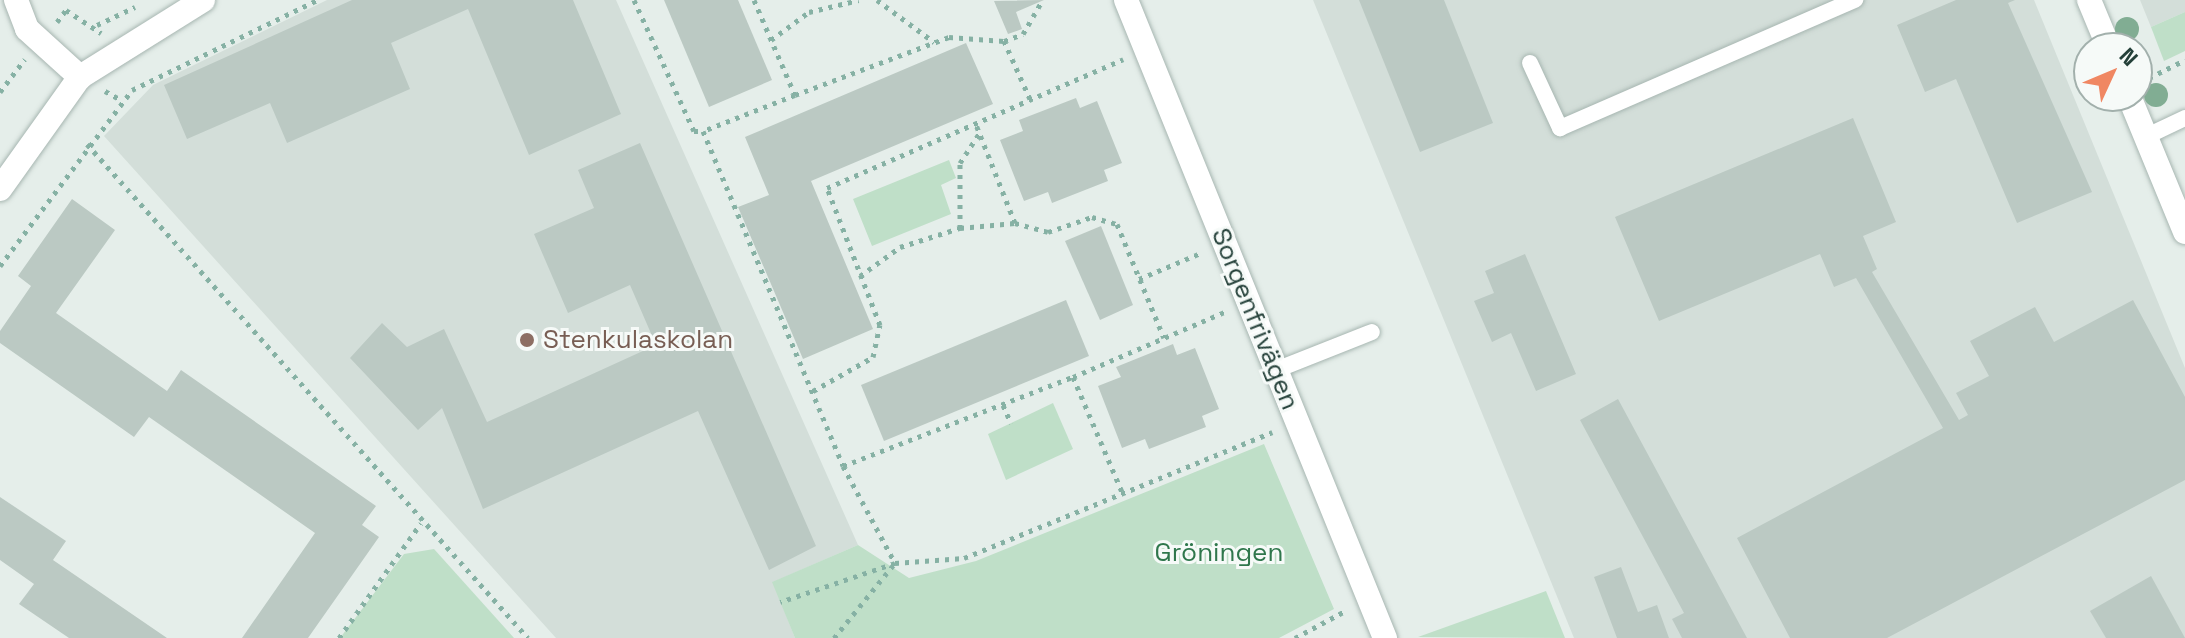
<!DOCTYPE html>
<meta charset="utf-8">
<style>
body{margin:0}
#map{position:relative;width:2185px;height:638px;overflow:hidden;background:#e5eeea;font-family:"Space Grotesk",sans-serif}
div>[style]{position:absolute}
.built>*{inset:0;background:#d3ded9}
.green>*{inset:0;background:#bfdfc8}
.building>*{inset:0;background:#bbc9c3}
.path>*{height:5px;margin-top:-2.5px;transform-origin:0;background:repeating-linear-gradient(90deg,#86b1a4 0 4px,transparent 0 10px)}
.roads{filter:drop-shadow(0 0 2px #a7b6b1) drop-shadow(0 0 2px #a7b6b1)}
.lane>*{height:16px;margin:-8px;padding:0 8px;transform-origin:8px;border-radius:8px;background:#fff}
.street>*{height:24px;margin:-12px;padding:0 12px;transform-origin:12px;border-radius:12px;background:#fff}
.secondary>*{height:24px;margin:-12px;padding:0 12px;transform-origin:12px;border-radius:12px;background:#fff}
.trees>*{width:24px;height:24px;margin:-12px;border-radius:50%;background:#81ad93}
.dots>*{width:22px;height:22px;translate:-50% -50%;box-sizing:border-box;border:4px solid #f6faf8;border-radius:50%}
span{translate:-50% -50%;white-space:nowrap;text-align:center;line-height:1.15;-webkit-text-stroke:6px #f6faf8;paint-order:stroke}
.street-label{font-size:26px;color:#244039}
.education-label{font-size:26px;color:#785e54}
.left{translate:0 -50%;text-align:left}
.park-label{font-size:26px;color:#2f774c}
.north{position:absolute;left:2073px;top:32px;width:80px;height:80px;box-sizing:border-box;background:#f6faf8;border:2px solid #a2b0ac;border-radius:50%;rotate:46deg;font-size:22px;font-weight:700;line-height:32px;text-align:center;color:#244039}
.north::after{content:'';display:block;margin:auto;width:28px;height:36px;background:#f08762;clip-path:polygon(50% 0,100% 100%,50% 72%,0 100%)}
</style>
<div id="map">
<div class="built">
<div style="clip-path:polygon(327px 0,616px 0,858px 545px,773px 582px,795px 638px,556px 638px,104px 136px,153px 85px)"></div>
<div style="clip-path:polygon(1313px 0,2034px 0,2185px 368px,2185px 638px,1574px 638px)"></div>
<div style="clip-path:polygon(2140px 0,2185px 0,2185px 12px,2151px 27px)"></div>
</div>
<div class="green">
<div style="clip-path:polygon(2185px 12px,2185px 51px,2164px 61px,2151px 27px)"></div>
<div style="clip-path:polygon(949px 160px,956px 178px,941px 185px,951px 214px,872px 246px,853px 199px)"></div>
<div style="clip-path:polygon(1053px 403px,1073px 449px,1006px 480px,988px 434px)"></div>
<div style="clip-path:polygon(1264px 444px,1334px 609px,1279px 638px,795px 638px,772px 582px,858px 545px,909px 578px,976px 561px)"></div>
<div style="clip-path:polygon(434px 549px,514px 638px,340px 638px,404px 554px)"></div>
<div style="clip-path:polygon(1546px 591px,1565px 638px,1418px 637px)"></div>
</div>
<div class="building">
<div style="clip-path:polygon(352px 0,573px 0,621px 114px,529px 155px,468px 9px,391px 43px,410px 89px,287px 143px,270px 103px,187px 139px,164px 85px)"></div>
<div style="clip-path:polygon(664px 0,738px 0,772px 80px,709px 107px)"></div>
<div style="clip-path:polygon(1044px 0,1016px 12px,1022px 29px,1008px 34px,994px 1px)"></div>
<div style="clip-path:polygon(1359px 0,1444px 0,1493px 123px,1420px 152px)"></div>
<div style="clip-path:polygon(1956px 0,2015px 0,2008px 3px,2092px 192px,2017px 223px,1956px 79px,1925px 92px,1897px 25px)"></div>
<div style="clip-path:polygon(966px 43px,993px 104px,811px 181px,873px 329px,803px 359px,738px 207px,769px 195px,745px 137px)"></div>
<div style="clip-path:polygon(1076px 98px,1080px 108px,1097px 101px,1122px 163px,1104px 170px,1108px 181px,1052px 203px,1048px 192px,1024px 201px,1000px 140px,1023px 131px,1019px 120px)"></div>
<div style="clip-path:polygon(1853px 118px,1896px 222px,1863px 236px,1877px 269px,1872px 272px,1959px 420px,1968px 415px,1956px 393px,1989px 376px,1970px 341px,2035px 307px,2054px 342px,2133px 300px,2185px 397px,2185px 480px,1887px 638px,1790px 638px,1737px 538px,1943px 428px,1856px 278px,1834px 287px,1820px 254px,1659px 321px,1615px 217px)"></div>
<div style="clip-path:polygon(640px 143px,816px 546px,769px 570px,698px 411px,483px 509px,442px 408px,418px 430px,350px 358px,382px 323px,407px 347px,444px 329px,487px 422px,656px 345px,630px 285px,568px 313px,534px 234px,594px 208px,578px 170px)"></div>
<div style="clip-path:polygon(72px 199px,115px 230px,56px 313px,167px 391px,181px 370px,376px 506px,362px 525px,379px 537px,308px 638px,242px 638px,315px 533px,149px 417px,134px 437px,0 343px,0 331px,31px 286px,18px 276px)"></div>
<div style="clip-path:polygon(1101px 226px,1133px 305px,1100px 320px,1065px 241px)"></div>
<div style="clip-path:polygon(1525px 254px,1576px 374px,1536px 391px,1511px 333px,1492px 342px,1474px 301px,1494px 293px,1485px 271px)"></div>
<div style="clip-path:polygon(1066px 300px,1089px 356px,884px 441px,861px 385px)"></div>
<div style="clip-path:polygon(1173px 344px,1177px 355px,1195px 348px,1219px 409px,1202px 416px,1206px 427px,1149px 449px,1145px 439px,1122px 448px,1098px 386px,1121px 377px,1116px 367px)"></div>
<div style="clip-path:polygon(1618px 399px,1747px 638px,1682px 638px,1672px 619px,1684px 613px,1580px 420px)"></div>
<div style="clip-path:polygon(0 497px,66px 541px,53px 560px,167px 638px,69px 638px,19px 604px,34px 584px,0 560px)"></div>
<div style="clip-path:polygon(1621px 567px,1638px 612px,1657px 605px,1669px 638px,1617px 638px,1594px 577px)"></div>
<div style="clip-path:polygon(2151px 576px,2185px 638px,2106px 638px,2090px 611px)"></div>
</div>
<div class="path">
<div style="left:634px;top:0;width:144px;rotate:65.4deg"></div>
<div style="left:694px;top:131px;width:9px"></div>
<div style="left:754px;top:0;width:103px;rotate:66.7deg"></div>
<div style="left:795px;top:95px;width:99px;rotate:158.6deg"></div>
<div style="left:703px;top:131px;width:363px;rotate:67.3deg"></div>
<div style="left:843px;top:466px;width:110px;rotate:61.8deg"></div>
<div style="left:895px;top:563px;width:121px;rotate:161.3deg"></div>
<div style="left:877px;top:0;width:71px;rotate:36.4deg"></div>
<div style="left:57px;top:22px;width:15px;rotate:-53deg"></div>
<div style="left:66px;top:10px;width:42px;rotate:33.3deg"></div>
<div style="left:97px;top:25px;width:42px;rotate:-25.3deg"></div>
<div style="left:771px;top:40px;width:47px;rotate:-36.4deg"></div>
<div style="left:809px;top:12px;width:51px;rotate:-13.5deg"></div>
<div style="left:2149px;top:78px;width:40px;rotate:-26.6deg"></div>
<div style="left:105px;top:91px;width:18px;rotate:29deg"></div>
<div style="left:0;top:92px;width:41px;rotate:-52.9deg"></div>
<div style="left:795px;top:95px;width:165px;rotate:-20.6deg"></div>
<div style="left:949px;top:37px;width:55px;rotate:4.2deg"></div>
<div style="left:1030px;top:99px;width:64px;rotate:-114.1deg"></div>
<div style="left:1004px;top:41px;width:20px;rotate:-20deg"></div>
<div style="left:1023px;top:34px;width:39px;rotate:-60deg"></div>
<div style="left:87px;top:144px;width:662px;rotate:48.24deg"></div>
<div style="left:1015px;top:223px;width:34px;rotate:15deg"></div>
<div style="left:1048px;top:232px;width:46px;rotate:-18.8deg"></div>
<div style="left:1092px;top:217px;width:26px;rotate:16deg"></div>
<div style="left:1117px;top:224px;width:123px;rotate:67.6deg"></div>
<div style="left:960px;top:228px;width:65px;rotate:-90deg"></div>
<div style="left:960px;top:163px;width:35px;rotate:-57deg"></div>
<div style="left:0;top:266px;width:220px;rotate:-53.1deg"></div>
<div style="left:132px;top:90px;width:206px;rotate:-25.9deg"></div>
<div style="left:860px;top:276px;width:49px;rotate:-35.9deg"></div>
<div style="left:900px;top:247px;width:63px;rotate:-17.6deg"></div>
<div style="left:960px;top:228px;width:55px;rotate:-5.2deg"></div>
<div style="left:1015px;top:223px;width:109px;rotate:-111.6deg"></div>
<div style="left:1139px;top:279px;width:67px;rotate:-22.8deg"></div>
<div style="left:1073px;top:377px;width:168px;rotate:-23.2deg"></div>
<div style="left:813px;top:391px;width:69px;rotate:-29.5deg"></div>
<div style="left:873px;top:357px;width:33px;rotate:-78deg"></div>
<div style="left:880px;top:325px;width:147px;rotate:-111.1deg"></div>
<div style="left:827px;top:188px;width:323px;rotate:-23.5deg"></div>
<div style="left:1003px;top:405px;width:20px;rotate:66deg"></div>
<div style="left:843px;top:466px;width:247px;rotate:-21.2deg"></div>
<div style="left:1073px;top:377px;width:127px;rotate:66.9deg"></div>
<div style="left:339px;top:638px;width:141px;rotate:-54.5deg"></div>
<div style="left:834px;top:638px;width:97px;rotate:-50.9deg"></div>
<div style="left:895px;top:563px;width:69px;rotate:-4.1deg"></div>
<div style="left:964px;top:558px;width:333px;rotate:-22.2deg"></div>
<div style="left:1295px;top:638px;width:59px;rotate:-28.3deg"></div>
</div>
<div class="roads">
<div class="lane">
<div style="left:1530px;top:63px;width:72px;rotate:65.2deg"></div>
<div style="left:1560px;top:128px;width:322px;rotate:-23.5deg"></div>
<div style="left:2145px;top:137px;width:44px;rotate:-25.4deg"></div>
<div style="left:1276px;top:370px;width:103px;rotate:-21.6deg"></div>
</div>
<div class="street">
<div style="left:16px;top:0;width:31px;rotate:69deg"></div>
<div style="left:27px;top:29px;width:72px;rotate:42.2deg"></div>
<div style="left:1126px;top:0;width:689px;rotate:67.91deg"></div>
<div style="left:2089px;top:0;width:52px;rotate:67.4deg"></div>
<div style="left:2129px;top:96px;width:147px;rotate:67.6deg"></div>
</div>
<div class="secondary">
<div style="left:0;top:189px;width:138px;rotate:-54.5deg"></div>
<div style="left:80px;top:77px;width:145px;rotate:-32deg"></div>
</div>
</div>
<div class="trees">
<div style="left:2127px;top:29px"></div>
<div style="left:2156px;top:95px"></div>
</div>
<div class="dots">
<div style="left:527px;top:340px;background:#8d6e63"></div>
</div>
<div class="street-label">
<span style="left:1255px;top:319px;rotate:68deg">Sorgenfrivägen</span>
</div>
<div class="education-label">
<span class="left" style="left:543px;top:340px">Stenkulaskolan</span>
</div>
<div class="park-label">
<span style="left:1219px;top:553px">Gröningen</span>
</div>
<div class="north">N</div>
</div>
